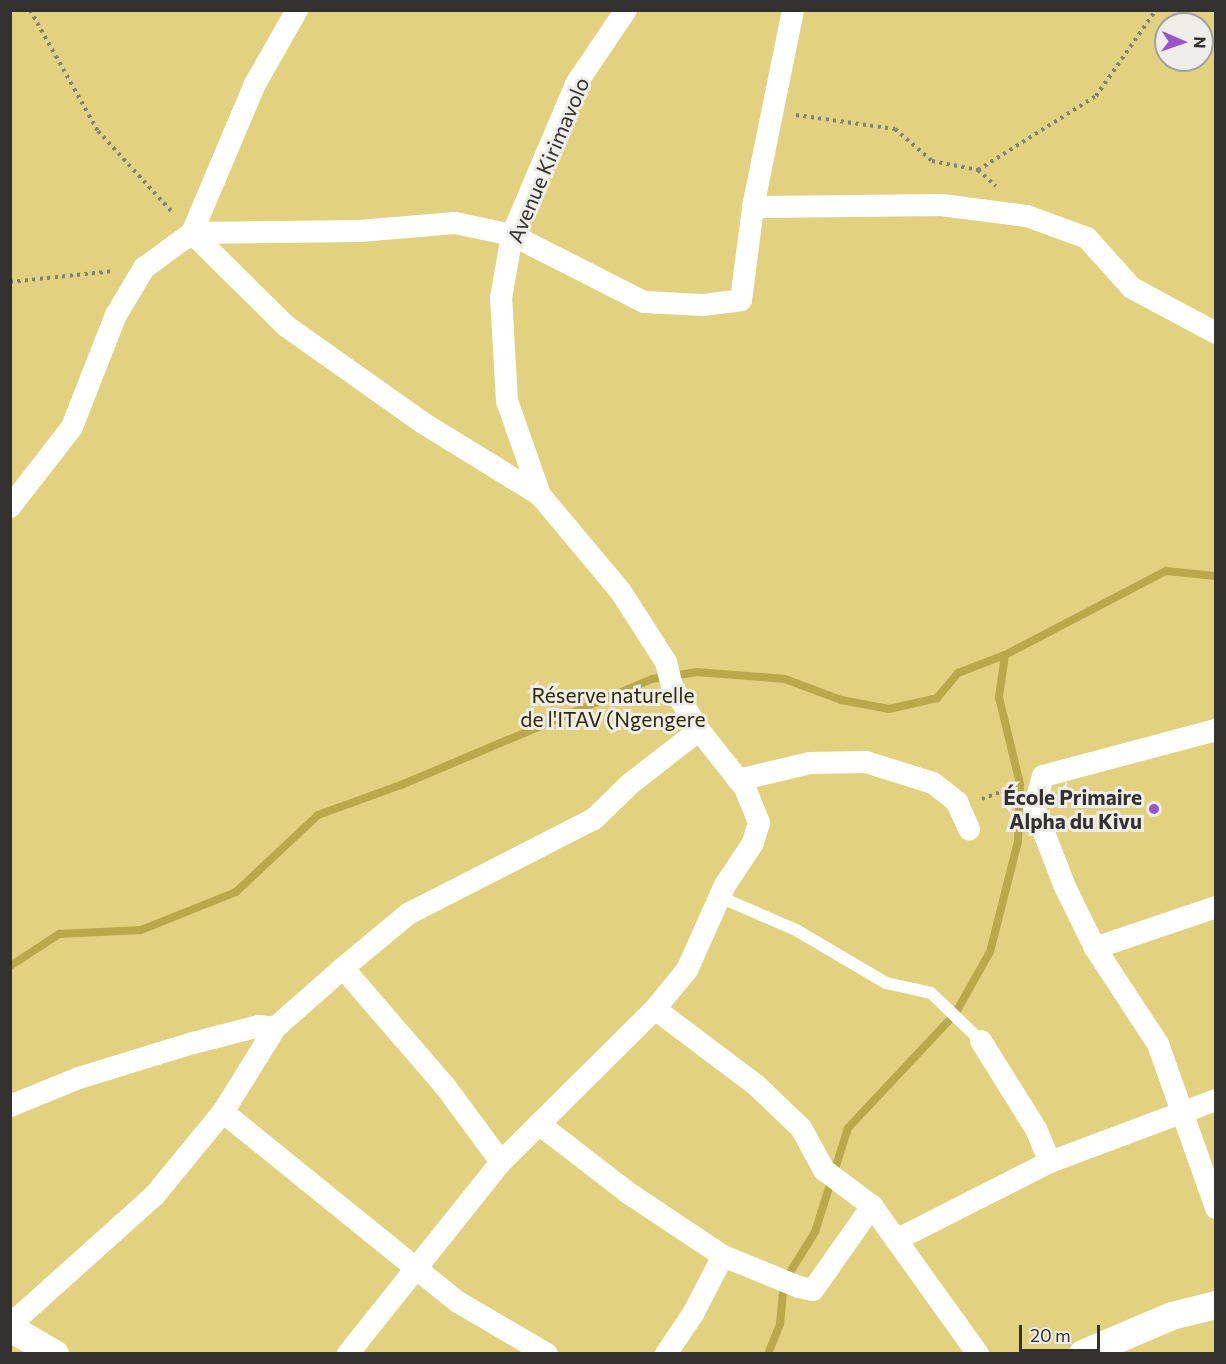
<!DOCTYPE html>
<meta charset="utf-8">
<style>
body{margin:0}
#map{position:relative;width:1226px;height:1364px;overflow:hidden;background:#e0e0dc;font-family:Commissioner,sans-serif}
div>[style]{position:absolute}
.green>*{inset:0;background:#e2d280}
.stream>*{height:8px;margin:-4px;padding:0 4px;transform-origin:4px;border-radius:4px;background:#baa94a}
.path>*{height:4px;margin-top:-2px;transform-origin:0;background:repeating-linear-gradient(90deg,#82817f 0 3px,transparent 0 7.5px)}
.service>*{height:12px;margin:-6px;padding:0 6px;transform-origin:6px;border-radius:6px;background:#fff}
.minor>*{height:22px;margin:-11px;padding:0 11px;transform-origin:11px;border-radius:11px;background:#fff}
.tertiary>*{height:28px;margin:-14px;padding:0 14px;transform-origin:14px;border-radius:14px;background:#fff}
.dots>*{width:16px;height:16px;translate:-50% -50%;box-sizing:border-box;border:3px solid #eeede9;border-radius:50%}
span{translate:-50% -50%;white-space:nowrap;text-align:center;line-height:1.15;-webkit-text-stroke:6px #eeede9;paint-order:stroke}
.street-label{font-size:21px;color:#333231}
.park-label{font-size:21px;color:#312900}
.poi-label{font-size:21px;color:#333231;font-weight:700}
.right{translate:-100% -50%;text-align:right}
.frame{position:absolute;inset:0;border:12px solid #333231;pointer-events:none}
.north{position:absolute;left:1154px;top:12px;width:60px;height:60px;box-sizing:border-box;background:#eeede9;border:2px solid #a3a29f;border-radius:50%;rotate:92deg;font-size:16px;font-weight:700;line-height:24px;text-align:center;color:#333231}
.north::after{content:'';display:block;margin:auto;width:21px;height:27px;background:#9954c9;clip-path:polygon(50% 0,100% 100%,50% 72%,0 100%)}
.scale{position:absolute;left:1019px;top:1325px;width:81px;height:27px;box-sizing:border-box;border:3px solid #333231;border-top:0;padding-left:8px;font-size:18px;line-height:21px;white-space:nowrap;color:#333231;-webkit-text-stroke:4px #eeede9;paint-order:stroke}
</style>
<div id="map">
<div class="green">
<div style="clip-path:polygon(evenodd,11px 11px,1215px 11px,1215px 1353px,11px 1353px,11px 11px,1166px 24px,1202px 24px,1202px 60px,1166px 60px,1166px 24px)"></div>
</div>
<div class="stream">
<div style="left:10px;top:966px;width:59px;rotate:-33.1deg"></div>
<div style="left:59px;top:934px;width:82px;rotate:-2.8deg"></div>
<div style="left:141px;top:930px;width:102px;rotate:-21.8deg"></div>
<div style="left:236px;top:892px;width:112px;rotate:-43.2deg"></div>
<div style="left:318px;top:815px;width:88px;rotate:-19.9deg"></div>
<div style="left:401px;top:785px;width:272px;rotate:-22.9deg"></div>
<div style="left:652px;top:679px;width:46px;rotate:-8.8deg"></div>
<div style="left:697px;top:672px;width:88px;rotate:4.5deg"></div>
<div style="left:785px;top:679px;width:60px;rotate:20.6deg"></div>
<div style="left:841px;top:700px;width:49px;rotate:10.6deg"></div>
<div style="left:889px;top:709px;width:49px;rotate:-12.9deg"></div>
<div style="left:937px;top:698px;width:33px;rotate:-50deg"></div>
<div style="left:958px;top:673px;width:50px;rotate:-21deg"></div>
<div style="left:1005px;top:655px;width:182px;rotate:-27.6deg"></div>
<div style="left:1166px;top:571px;width:50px;rotate:5.7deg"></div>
<div style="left:768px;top:1354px;width:32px;rotate:-68deg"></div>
<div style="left:780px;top:1324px;width:42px;rotate:-84.6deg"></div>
<div style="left:784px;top:1282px;width:59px;rotate:-58.2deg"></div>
<div style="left:815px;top:1232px;width:109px;rotate:-72.4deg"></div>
<div style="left:848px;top:1128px;width:156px;rotate:-46.8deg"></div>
<div style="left:955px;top:1014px;width:71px;rotate:-60.6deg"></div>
<div style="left:990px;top:952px;width:114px;rotate:-75.8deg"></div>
<div style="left:1018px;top:841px;width:57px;rotate:-88deg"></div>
<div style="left:1020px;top:784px;width:89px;rotate:-103.6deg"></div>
<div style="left:999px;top:697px;width:42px;rotate:-81.9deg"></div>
</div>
<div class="path">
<div style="left:30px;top:10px;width:139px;rotate:60.7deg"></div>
<div style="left:98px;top:131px;width:111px;rotate:47.6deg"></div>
<div style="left:796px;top:115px;width:100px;rotate:8deg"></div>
<div style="left:895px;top:129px;width:49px;rotate:40.9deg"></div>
<div style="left:932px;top:161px;width:47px;rotate:11.1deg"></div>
<div style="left:978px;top:170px;width:24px;rotate:42deg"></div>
<div style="left:978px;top:170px;width:139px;rotate:-32.1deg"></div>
<div style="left:1096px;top:96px;width:105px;rotate:-55.1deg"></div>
<div style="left:10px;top:282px;width:104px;rotate:-6.1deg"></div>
<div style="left:982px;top:799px;width:34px;rotate:-21deg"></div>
</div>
<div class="service">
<div style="left:720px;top:897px;width:83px;rotate:23.5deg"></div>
<div style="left:796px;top:930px;width:104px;rotate:30.5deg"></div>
<div style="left:886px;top:983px;width:46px;rotate:12.5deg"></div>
<div style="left:931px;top:993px;width:69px;rotate:43.8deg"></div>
</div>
<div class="minor">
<div style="left:753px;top:207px;width:188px;rotate:-0.6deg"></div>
<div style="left:941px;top:205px;width:87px;rotate:7.3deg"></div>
<div style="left:1027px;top:216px;width:64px;rotate:20.1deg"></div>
<div style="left:1087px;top:238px;width:67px;rotate:48deg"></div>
<div style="left:1132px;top:288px;width:95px;rotate:28.2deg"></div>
<div style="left:192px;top:233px;width:132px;rotate:44.7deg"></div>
<div style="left:286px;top:326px;width:168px;rotate:35.3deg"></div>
<div style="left:423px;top:423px;width:137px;rotate:31.6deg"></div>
<div style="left:540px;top:495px;width:126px;rotate:50.1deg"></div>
<div style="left:621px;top:592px;width:83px;rotate:57.3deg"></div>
<div style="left:666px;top:662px;width:25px;rotate:76deg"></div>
<div style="left:672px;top:686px;width:52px;rotate:58.5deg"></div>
<div style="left:699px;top:730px;width:74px;rotate:51.6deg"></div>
<div style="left:745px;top:788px;width:38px;rotate:68deg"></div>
<div style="left:759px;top:823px;width:21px;rotate:107deg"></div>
<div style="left:753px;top:843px;width:50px;rotate:123.7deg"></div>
<div style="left:725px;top:885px;width:93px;rotate:114.1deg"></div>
<div style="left:687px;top:970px;width:50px;rotate:129.4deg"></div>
<div style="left:655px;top:1009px;width:217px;rotate:135.2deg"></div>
<div style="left:501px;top:1162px;width:246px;rotate:128.6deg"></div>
<div style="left:192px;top:233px;width:168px;rotate:-0.7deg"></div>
<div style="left:360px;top:231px;width:95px;rotate:-4.8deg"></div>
<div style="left:455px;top:223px;width:58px;rotate:11.9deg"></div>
<div style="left:512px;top:235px;width:148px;rotate:26.9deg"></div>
<div style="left:644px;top:302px;width:59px;rotate:2.9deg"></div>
<div style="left:703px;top:305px;width:38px;rotate:-7deg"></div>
<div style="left:741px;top:300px;width:94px;rotate:-82.6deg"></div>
<div style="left:753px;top:207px;width:201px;rotate:-78.5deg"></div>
<div style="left:540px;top:495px;width:100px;rotate:-109.3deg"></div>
<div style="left:507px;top:401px;width:103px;rotate:-93.3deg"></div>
<div style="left:501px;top:298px;width:64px;rotate:-80.1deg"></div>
<div style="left:512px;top:235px;width:164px;rotate:-67deg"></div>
<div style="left:576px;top:84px;width:89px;rotate:-56deg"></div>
<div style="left:10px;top:507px;width:101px;rotate:-52.2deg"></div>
<div style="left:72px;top:427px;width:120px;rotate:-68.6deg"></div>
<div style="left:116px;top:315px;width:55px;rotate:-59.2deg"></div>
<div style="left:144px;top:268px;width:59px;rotate:-36.1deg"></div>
<div style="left:192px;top:233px;width:162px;rotate:-67.1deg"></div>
<div style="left:255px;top:84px;width:85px;rotate:-60.4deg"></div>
<div style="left:1216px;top:730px;width:179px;rotate:165.1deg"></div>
<div style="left:1043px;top:776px;width:32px;rotate:106deg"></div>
<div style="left:1034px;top:807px;width:86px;rotate:68.8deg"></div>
<div style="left:1065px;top:887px;width:68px;rotate:63.8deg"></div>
<div style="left:1095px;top:948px;width:115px;rotate:56.7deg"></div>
<div style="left:1158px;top:1044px;width:174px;rotate:70.5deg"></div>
<div style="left:738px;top:780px;width:74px;rotate:-13.3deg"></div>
<div style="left:810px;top:763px;width:56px;rotate:-1deg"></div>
<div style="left:866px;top:762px;width:70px;rotate:17.4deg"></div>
<div style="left:933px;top:783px;width:31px;rotate:38deg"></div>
<div style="left:957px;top:802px;width:30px;rotate:66deg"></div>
<div style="left:1095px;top:948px;width:128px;rotate:-18.7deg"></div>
<div style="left:343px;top:968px;width:156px;rotate:49.2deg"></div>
<div style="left:445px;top:1086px;width:94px;rotate:53.6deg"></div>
<div style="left:655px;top:1009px;width:126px;rotate:37deg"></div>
<div style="left:756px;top:1085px;width:62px;rotate:43.7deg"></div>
<div style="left:801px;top:1128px;width:48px;rotate:61.3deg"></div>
<div style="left:824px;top:1170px;width:60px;rotate:36.9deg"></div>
<div style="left:872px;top:1206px;width:182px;rotate:54.4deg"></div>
<div style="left:981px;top:1041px;width:104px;rotate:58deg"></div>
<div style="left:1036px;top:1129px;width:36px;rotate:67deg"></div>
<div style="left:10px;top:1106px;width:74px;rotate:-22.1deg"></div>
<div style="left:79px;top:1078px;width:119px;rotate:-17.1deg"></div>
<div style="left:193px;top:1043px;width:68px;rotate:-14.4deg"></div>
<div style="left:259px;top:1026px;width:16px;rotate:7deg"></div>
<div style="left:223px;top:1112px;width:302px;rotate:39deg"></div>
<div style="left:458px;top:1302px;width:103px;rotate:30.3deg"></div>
<div style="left:539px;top:1124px;width:115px;rotate:37.6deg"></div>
<div style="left:630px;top:1194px;width:112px;rotate:33.7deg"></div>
<div style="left:723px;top:1256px;width:82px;rotate:22.2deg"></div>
<div style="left:799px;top:1287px;width:14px;rotate:12deg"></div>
<div style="left:813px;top:1290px;width:103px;rotate:-54.9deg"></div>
<div style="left:896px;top:1240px;width:173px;rotate:-26.9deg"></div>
<div style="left:1050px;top:1162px;width:177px;rotate:-20.5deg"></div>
<div style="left:10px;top:1325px;width:193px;rotate:-41.9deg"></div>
<div style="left:154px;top:1196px;width:109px;rotate:-50.6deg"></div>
<div style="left:223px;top:1112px;width:99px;rotate:-58.2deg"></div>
<div style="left:275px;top:1028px;width:91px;rotate:-41.4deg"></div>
<div style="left:343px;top:968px;width:85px;rotate:-39.7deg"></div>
<div style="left:408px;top:914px;width:209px;rotate:-27.1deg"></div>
<div style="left:594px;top:819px;width:50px;rotate:-44.2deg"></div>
<div style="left:630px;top:784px;width:88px;rotate:-38deg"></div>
<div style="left:666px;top:1354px;width:48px;rotate:-56deg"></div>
<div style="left:693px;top:1314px;width:65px;rotate:-62.7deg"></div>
</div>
<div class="tertiary">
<div style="left:10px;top:1328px;width:52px;rotate:30deg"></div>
<div style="left:1083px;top:1354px;width:97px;rotate:-23.1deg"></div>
<div style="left:1172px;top:1316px;width:45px;rotate:-14deg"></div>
</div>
<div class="dots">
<div style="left:1154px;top:809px;background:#9954c9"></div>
</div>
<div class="street-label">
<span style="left:548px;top:160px;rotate:-67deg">Avenue Kirimavolo</span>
</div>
<div class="park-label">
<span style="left:613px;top:707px">Réserve naturelle<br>de l'ITAV (Ngengere</span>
</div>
<div class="poi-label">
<span class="right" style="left:1142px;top:809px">École Primaire<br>Alpha du Kivu</span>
</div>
<div class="frame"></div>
<div class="north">N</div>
<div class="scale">20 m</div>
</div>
